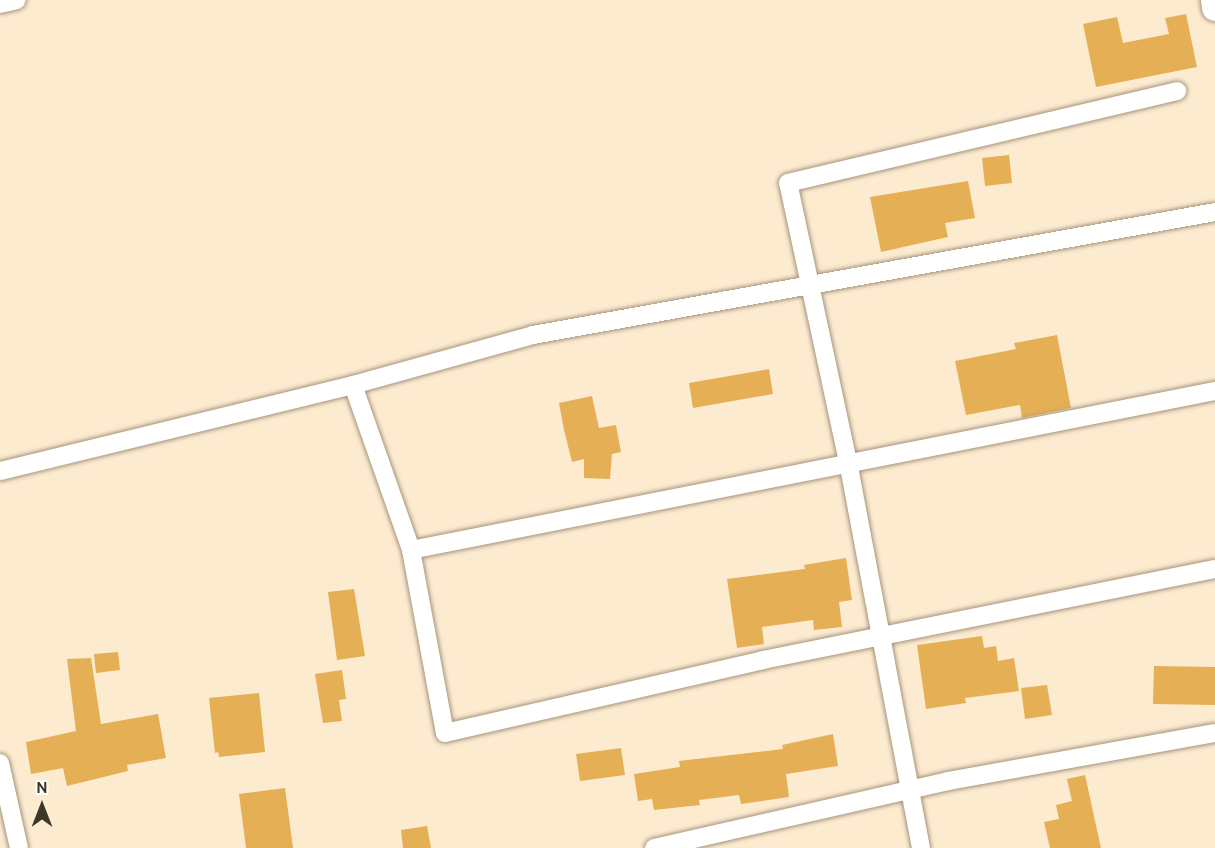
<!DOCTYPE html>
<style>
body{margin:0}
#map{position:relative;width:1215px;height:848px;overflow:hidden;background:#fdebd0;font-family:Cabin,sans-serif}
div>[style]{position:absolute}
.building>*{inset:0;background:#e4af55}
.roads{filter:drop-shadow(0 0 2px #a5947b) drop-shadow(0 0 2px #a5947b)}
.street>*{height:18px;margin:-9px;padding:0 9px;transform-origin:9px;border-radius:9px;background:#fff}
.secondary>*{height:26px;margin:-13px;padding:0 13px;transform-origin:13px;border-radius:13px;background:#fff}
span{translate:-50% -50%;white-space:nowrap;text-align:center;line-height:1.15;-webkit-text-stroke:6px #fff;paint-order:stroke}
.north{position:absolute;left:12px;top:776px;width:60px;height:60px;-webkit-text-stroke:4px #fff;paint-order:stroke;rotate:0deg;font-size:16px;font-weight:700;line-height:24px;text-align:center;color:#3c352a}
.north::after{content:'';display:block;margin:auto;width:21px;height:27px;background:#3c352a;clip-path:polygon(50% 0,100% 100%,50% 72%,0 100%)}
</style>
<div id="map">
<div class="building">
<div style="clip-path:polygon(1186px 14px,1197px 67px,1096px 87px,1083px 24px,1117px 17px,1123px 43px,1169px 34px,1165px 18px)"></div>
<div style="clip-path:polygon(1009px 155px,1012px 183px,985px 186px,982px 158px)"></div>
<div style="clip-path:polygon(968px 181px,975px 218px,945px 223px,948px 237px,881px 252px,870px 197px)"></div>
<div style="clip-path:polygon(1057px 335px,1071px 408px,1022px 418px,1020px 405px,966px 415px,955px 361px,1016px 349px,1014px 343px)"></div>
<div style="clip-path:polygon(769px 369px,773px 394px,693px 408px,689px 383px)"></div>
<div style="clip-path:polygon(592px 396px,599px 428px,616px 425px,621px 452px,612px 454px,610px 479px,584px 478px,584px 459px,572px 462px,564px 430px,559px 403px)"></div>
<div style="clip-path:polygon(846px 558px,852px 600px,839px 602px,842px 627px,814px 630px,813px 620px,762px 627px,764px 644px,737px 648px,727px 579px,805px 569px,804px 565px)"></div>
<div style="clip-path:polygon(354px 589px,365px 656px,337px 660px,328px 592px)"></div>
<div style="clip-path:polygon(982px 636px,984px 648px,996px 646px,998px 661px,1014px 658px,1019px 691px,965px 698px,966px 703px,926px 709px,917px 645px)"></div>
<div style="clip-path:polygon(118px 652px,120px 670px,96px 673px,94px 654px)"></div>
<div style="clip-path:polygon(91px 658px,101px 724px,158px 714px,166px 758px,127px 765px,128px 771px,67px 786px,63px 768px,31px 774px,26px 742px,76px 731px,67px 659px)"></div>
<div style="clip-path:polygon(1154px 666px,1215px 667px,1215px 705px,1153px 704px)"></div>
<div style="clip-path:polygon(342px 670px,346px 699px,339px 700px,342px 721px,323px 723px,315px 674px)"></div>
<div style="clip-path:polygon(1047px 685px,1052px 715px,1025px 719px,1021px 688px)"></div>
<div style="clip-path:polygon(259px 693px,265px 752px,219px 757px,218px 752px,215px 753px,209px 698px)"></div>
<div style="clip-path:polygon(833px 734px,838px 766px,786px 774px,789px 797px,741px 804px,739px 795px,699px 800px,700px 805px,654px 810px,652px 799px,638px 801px,634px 774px,680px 767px,679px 761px,783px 749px,782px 745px)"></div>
<div style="clip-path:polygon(621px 748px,625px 775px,580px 781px,576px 754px)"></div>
<div style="clip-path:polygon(1085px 775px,1101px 848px,1050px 848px,1044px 822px,1059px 819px,1056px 805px,1072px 801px,1067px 779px)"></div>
<div style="clip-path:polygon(285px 788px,293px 848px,246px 848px,239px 794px)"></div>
<div style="clip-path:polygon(427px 826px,431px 848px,403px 848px,401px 830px)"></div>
</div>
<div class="roads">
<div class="street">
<div style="left:0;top:4px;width:17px;rotate:-13deg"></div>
<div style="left:353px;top:385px;width:175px;rotate:70.6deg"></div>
<div style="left:411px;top:550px;width:820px;rotate:-11.19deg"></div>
<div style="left:0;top:471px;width:363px;rotate:-13.7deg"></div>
<div style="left:353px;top:385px;width:187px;rotate:-15.5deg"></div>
<div style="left:533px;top:335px;width:693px;rotate:-10.22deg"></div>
<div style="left:411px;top:550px;width:186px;rotate:79.5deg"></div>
<div style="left:445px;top:733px;width:326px;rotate:-12.9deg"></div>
<div style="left:763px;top:660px;width:461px;rotate:-11.4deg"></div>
<div style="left:0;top:763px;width:87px;rotate:77.4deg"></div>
<div style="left:654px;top:848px;width:302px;rotate:-12.8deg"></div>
<div style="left:948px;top:781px;width:271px;rotate:-10.2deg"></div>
<div style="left:921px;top:848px;width:393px;rotate:-100.7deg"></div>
<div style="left:848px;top:462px;width:285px;rotate:-102.1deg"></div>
<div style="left:788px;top:183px;width:400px;rotate:-13.3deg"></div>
</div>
<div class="secondary">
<div style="left:1214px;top:0;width:8px;rotate:83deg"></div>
</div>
</div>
<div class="north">N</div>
</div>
